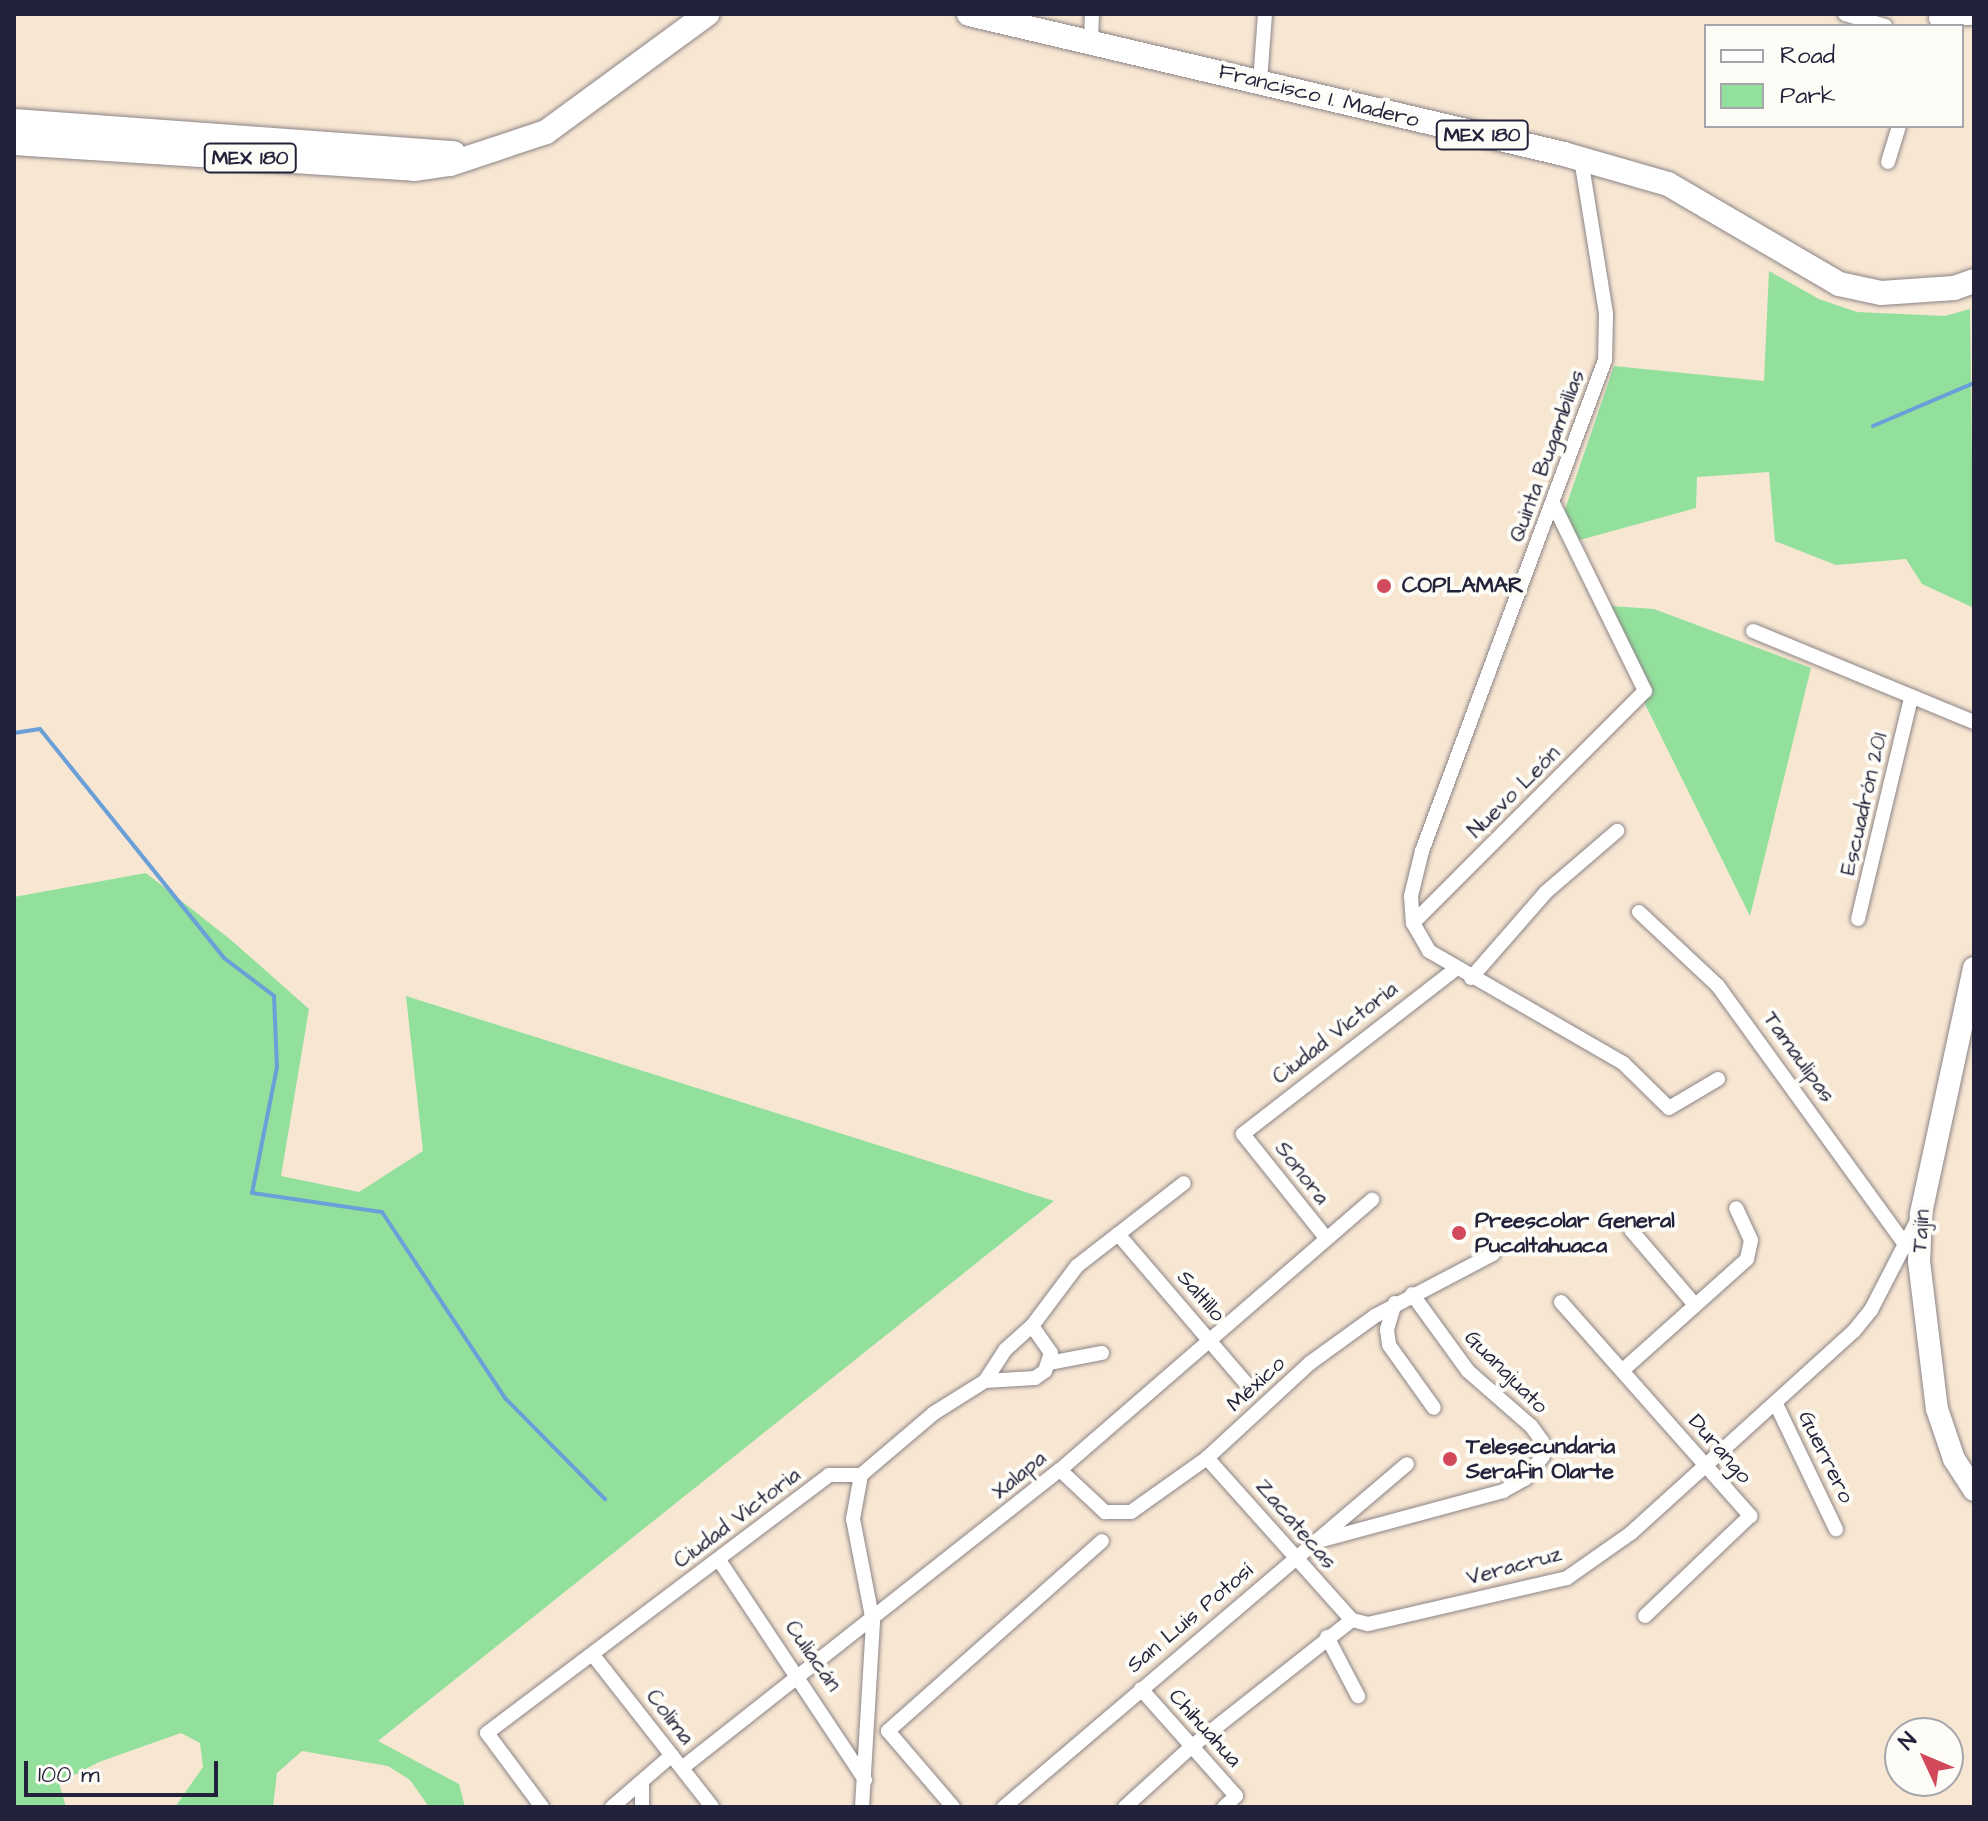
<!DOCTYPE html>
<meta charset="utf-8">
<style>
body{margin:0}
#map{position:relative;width:1988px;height:1821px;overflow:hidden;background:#f7e6d2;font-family:"Architects Daughter",sans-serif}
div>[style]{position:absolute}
.green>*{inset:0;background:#93e09d}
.stream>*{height:4px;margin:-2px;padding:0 2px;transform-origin:2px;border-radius:2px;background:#6a9fd7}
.roads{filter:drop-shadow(0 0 2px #8c8486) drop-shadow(0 0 2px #8c8486)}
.street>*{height:14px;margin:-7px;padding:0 7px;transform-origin:7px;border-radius:7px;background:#fff}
.secondary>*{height:22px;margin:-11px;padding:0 11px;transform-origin:11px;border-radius:11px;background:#fff}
.primary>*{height:24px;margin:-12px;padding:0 12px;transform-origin:12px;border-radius:12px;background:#fff}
.dots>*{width:22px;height:22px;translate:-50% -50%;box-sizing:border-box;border:4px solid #fdfcf7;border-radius:50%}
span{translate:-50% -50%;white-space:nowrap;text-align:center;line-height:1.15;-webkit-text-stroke:8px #fdfcf7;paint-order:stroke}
.shield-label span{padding:2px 6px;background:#fdfcf7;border:2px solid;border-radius:6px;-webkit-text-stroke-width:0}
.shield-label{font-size:20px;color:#22223b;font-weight:700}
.street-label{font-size:22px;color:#22223b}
.poi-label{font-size:22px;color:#22223b;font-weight:700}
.left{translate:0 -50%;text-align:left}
.frame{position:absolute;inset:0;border:16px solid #22223b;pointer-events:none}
.legend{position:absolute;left:1704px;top:24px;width:260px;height:104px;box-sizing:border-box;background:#fdfcf7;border:2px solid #a5a5ac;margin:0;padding:10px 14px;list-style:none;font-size:24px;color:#22223b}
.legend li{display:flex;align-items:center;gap:16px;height:40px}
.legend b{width:40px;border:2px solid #a5a5ac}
.north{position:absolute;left:1884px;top:1717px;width:80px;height:80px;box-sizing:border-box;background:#fdfcf7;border:2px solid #a5a5ac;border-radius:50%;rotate:314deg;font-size:22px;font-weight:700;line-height:32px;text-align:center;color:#22223b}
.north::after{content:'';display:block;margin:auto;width:28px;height:36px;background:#d1495b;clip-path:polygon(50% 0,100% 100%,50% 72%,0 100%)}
.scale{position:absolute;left:24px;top:1761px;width:194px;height:36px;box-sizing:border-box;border:4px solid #22223b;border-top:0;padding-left:10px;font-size:24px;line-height:28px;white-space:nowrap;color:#22223b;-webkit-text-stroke:6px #fdfcf7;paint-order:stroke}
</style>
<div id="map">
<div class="green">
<div style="clip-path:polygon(1769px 271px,1819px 299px,1857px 312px,1945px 316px,1970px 309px,1974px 608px,1922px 584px,1906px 559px,1836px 565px,1775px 541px,1769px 472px,1697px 477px,1696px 508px,1569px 543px,1560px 524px,1614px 366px,1764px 381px)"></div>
<div style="clip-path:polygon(1596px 605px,1654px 609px,1811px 668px,1750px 916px)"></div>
<div style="clip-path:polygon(146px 873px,231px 940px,309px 1009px,281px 1176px,359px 1192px,423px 1151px,406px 996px,1054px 1201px,378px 1741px,459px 1784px,465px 1807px,429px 1807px,410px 1780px,388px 1766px,302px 1751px,277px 1773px,273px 1807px,175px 1807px,203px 1767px,200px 1743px,181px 1733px,99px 1762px,59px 1783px,66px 1807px,14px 1807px,14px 897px)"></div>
</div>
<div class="stream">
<div style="left:1873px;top:426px;width:110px;rotate:-23.1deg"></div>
<div style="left:14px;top:733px;width:26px;rotate:-9deg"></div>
<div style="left:40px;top:729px;width:294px;rotate:51.2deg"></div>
<div style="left:224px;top:958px;width:63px;rotate:37.2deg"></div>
<div style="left:274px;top:996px;width:71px;rotate:87.6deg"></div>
<div style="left:277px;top:1067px;width:128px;rotate:101.2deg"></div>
<div style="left:252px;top:1193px;width:131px;rotate:8.3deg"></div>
<div style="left:382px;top:1212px;width:224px;rotate:56.5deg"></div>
<div style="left:506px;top:1399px;width:141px;rotate:45.3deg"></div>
</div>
<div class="roads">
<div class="street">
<div style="left:1845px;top:14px;width:42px;rotate:16.7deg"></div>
<div style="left:1936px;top:19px;width:38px;rotate:-2deg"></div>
<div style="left:1091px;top:41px;width:27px;rotate:-88deg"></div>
<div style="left:1260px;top:82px;width:68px;rotate:-85.8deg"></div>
<div style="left:1581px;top:159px;width:157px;rotate:80.8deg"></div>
<div style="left:1606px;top:314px;width:46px;rotate:91.2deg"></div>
<div style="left:1605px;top:360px;width:524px;rotate:110.44deg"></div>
<div style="left:1422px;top:851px;width:46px;rotate:103.7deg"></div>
<div style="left:1411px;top:896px;width:27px;rotate:86deg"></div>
<div style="left:1413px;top:923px;width:32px;rotate:60deg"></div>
<div style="left:1429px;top:951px;width:224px;rotate:30deg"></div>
<div style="left:1623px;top:1063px;width:64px;rotate:44.4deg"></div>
<div style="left:1669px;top:1108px;width:57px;rotate:-30.6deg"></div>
<div style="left:1888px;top:162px;width:38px;rotate:-73deg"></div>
<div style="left:1753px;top:631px;width:239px;rotate:22.4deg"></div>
<div style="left:1639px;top:912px;width:108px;rotate:43.1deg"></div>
<div style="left:1718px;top:986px;width:319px;rotate:54.1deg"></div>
<div style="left:1858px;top:919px;width:227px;rotate:-76.5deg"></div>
<div style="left:1413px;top:923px;width:328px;rotate:-45deg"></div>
<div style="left:1645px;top:691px;width:207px;rotate:-116.1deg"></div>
<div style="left:1471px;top:978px;width:114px;rotate:-48.9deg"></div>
<div style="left:1546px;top:892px;width:94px;rotate:-40.7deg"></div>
<div style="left:1631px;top:1230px;width:99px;rotate:49.5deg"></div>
<div style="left:1118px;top:1234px;width:201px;rotate:49.4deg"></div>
<div style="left:1326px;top:1238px;width:133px;rotate:-128.6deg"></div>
<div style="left:1243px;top:1134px;width:269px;rotate:-37.8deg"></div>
<div style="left:1561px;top:1302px;width:286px;rotate:48.5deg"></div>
<div style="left:1750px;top:1516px;width:145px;rotate:136.4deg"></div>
<div style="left:1395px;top:1303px;width:28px;rotate:107deg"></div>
<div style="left:1387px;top:1330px;width:15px;rotate:82deg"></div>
<div style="left:1389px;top:1345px;width:77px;rotate:54.5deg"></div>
<div style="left:1049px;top:1363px;width:54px;rotate:-10.7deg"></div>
<div style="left:1623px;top:1370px;width:166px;rotate:-41.8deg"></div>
<div style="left:1747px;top:1259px;width:19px;rotate:-78deg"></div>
<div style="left:1751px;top:1240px;width:35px;rotate:-115deg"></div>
<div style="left:985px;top:1381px;width:50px;rotate:-3.4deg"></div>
<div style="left:1035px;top:1378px;width:12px;rotate:-35deg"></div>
<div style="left:1045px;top:1371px;width:19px;rotate:-72deg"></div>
<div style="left:1051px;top:1353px;width:33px;rotate:-125deg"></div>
<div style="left:1776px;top:1404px;width:139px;rotate:64.4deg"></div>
<div style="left:1207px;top:1458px;width:217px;rotate:48.2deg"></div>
<div style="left:1352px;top:1620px;width:16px;rotate:14deg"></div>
<div style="left:1368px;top:1624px;width:204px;rotate:-13deg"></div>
<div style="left:1567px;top:1578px;width:78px;rotate:-35.1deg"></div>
<div style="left:1631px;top:1533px;width:301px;rotate:-42.2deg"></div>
<div style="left:1854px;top:1331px;width:27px;rotate:-51deg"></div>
<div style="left:1871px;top:1310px;width:100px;rotate:-62.7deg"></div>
<div style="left:1060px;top:1470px;width:62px;rotate:43deg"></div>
<div style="left:1105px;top:1512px;width:26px"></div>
<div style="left:1131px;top:1512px;width:93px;rotate:-35.4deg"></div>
<div style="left:1207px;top:1458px;width:140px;rotate:-42.7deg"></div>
<div style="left:1310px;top:1363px;width:80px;rotate:-35.9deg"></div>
<div style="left:1375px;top:1316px;width:133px;rotate:-27.7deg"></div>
<div style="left:861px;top:1475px;width:45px;rotate:100.3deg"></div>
<div style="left:853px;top:1519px;width:105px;rotate:79deg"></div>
<div style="left:873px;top:1622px;width:185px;rotate:93.4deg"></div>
<div style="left:1322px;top:1540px;width:188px;rotate:-15.1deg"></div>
<div style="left:1503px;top:1491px;width:25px;rotate:-29deg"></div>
<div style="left:1525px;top:1479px;width:29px;rotate:-52deg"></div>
<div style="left:1543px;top:1456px;width:15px;rotate:-94deg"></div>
<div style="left:1542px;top:1441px;width:19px;rotate:-126deg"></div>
<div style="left:1531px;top:1426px;width:84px;rotate:-138.9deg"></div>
<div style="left:1468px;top:1371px;width:95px;rotate:-126deg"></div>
<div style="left:719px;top:1560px;width:264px;rotate:56.4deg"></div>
<div style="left:1327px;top:1637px;width:67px;rotate:62.3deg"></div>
<div style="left:593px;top:1655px;width:193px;rotate:51.9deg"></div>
<div style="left:1141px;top:1689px;width:143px;rotate:48.4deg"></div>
<div style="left:1236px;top:1796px;width:16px;rotate:137deg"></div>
<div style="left:682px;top:1768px;width:481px;rotate:-38.3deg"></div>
<div style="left:1060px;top:1470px;width:413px;rotate:-40.9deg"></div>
<div style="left:642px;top:1783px;width:24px;rotate:90deg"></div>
<div style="left:542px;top:1807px;width:92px;rotate:-126.6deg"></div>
<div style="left:487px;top:1733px;width:428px;rotate:-37deg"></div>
<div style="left:829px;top:1475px;width:32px"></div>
<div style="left:861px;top:1475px;width:96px;rotate:-40.3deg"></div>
<div style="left:934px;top:1413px;width:60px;rotate:-32.1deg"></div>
<div style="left:985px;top:1381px;width:37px;rotate:-57deg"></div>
<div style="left:1005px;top:1350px;width:36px;rotate:-42deg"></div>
<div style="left:1032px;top:1326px;width:75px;rotate:-53.1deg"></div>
<div style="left:1077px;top:1266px;width:135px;rotate:-37.8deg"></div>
<div style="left:612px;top:1807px;width:79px;rotate:-40.9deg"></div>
<div style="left:953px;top:1807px;width:100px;rotate:-130.5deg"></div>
<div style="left:888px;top:1731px;width:286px;rotate:-41.6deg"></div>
<div style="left:1004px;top:1807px;width:529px;rotate:-40.4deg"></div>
<div style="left:1125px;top:1807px;width:89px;rotate:-42.3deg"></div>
<div style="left:1191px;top:1747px;width:205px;rotate:-38.3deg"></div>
</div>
<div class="secondary">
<div style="left:1974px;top:968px;width:252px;rotate:102.2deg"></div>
<div style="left:1921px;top:1214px;width:47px;rotate:92.4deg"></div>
<div style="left:1919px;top:1261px;width:149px;rotate:83.1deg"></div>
<div style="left:1937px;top:1409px;width:53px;rotate:71.2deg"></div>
<div style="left:1954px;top:1459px;width:37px;rotate:57deg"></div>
</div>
<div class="primary">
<div style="left:969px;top:14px;width:611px;rotate:13.24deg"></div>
<div style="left:1564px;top:154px;width:108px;rotate:16.1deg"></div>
<div style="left:1668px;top:184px;width:198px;rotate:30.3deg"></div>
<div style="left:1839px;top:284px;width:43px;rotate:12.1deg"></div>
<div style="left:1881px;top:293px;width:73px;rotate:-3.9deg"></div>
<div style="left:1954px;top:288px;width:21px;rotate:-19deg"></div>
<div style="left:14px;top:121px;width:441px;rotate:4.2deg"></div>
<div style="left:14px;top:143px;width:401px;rotate:3.7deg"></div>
<div style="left:414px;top:169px;width:36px;rotate:-8deg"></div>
<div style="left:450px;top:164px;width:101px;rotate:-18.4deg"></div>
<div style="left:546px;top:132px;width:200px;rotate:-36.2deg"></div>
</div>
</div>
<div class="dots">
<div style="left:1384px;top:586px;background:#d1495b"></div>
<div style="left:1459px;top:1233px;background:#d1495b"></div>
<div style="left:1450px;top:1459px;background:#d1495b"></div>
</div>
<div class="shield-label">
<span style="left:1482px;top:135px">MEX 180</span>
<span style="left:250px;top:158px">MEX 180</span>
</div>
<div class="street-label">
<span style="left:1319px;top:96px;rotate:14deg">Francisco I. Madero</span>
<span style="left:1547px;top:456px;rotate:-70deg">Quinta Bugambilias</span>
<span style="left:1514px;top:792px;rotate:-45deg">Nuevo León</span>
<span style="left:1864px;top:804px;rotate:-77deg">Escuadrón 201</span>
<span style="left:1335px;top:1033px;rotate:-38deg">Ciudad Victoria</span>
<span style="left:1799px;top:1057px;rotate:54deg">Tamaulipas</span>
<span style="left:1302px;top:1173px;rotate:52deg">Sonora</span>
<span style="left:1921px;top:1231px;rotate:-86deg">Tajín</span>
<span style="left:1201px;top:1296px;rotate:49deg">Saltillo</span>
<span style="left:1506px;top:1372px;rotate:45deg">Guanajuato</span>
<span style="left:1256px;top:1384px;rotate:-43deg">México</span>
<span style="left:1720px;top:1449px;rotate:49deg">Durango</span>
<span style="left:1826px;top:1457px;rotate:64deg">Guerrero</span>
<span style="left:1019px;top:1475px;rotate:-39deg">Xalapa</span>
<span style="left:737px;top:1518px;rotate:-37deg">Ciudad Victoria</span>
<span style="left:1296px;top:1524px;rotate:49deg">Zacatecas</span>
<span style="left:1514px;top:1566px;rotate:-15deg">Veracruz</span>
<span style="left:1190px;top:1618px;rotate:-40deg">San Luis Potosí</span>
<span style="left:813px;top:1656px;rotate:55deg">Culiacán</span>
<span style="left:670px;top:1717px;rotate:52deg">Colima</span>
<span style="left:1205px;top:1728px;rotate:48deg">Chihuahua</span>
</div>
<div class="poi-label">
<span class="left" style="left:1402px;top:586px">COPLAMAR</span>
<span class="left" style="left:1475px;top:1233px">Preescolar General<br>Pucaltahuaca</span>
<span class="left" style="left:1466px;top:1459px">Telesecundaria<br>Serafin Olarte</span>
</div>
<div class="frame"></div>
<ul class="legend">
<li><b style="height:10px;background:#fff"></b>Road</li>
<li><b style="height:22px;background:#93e09d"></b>Park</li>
</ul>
<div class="north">N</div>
<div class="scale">100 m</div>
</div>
